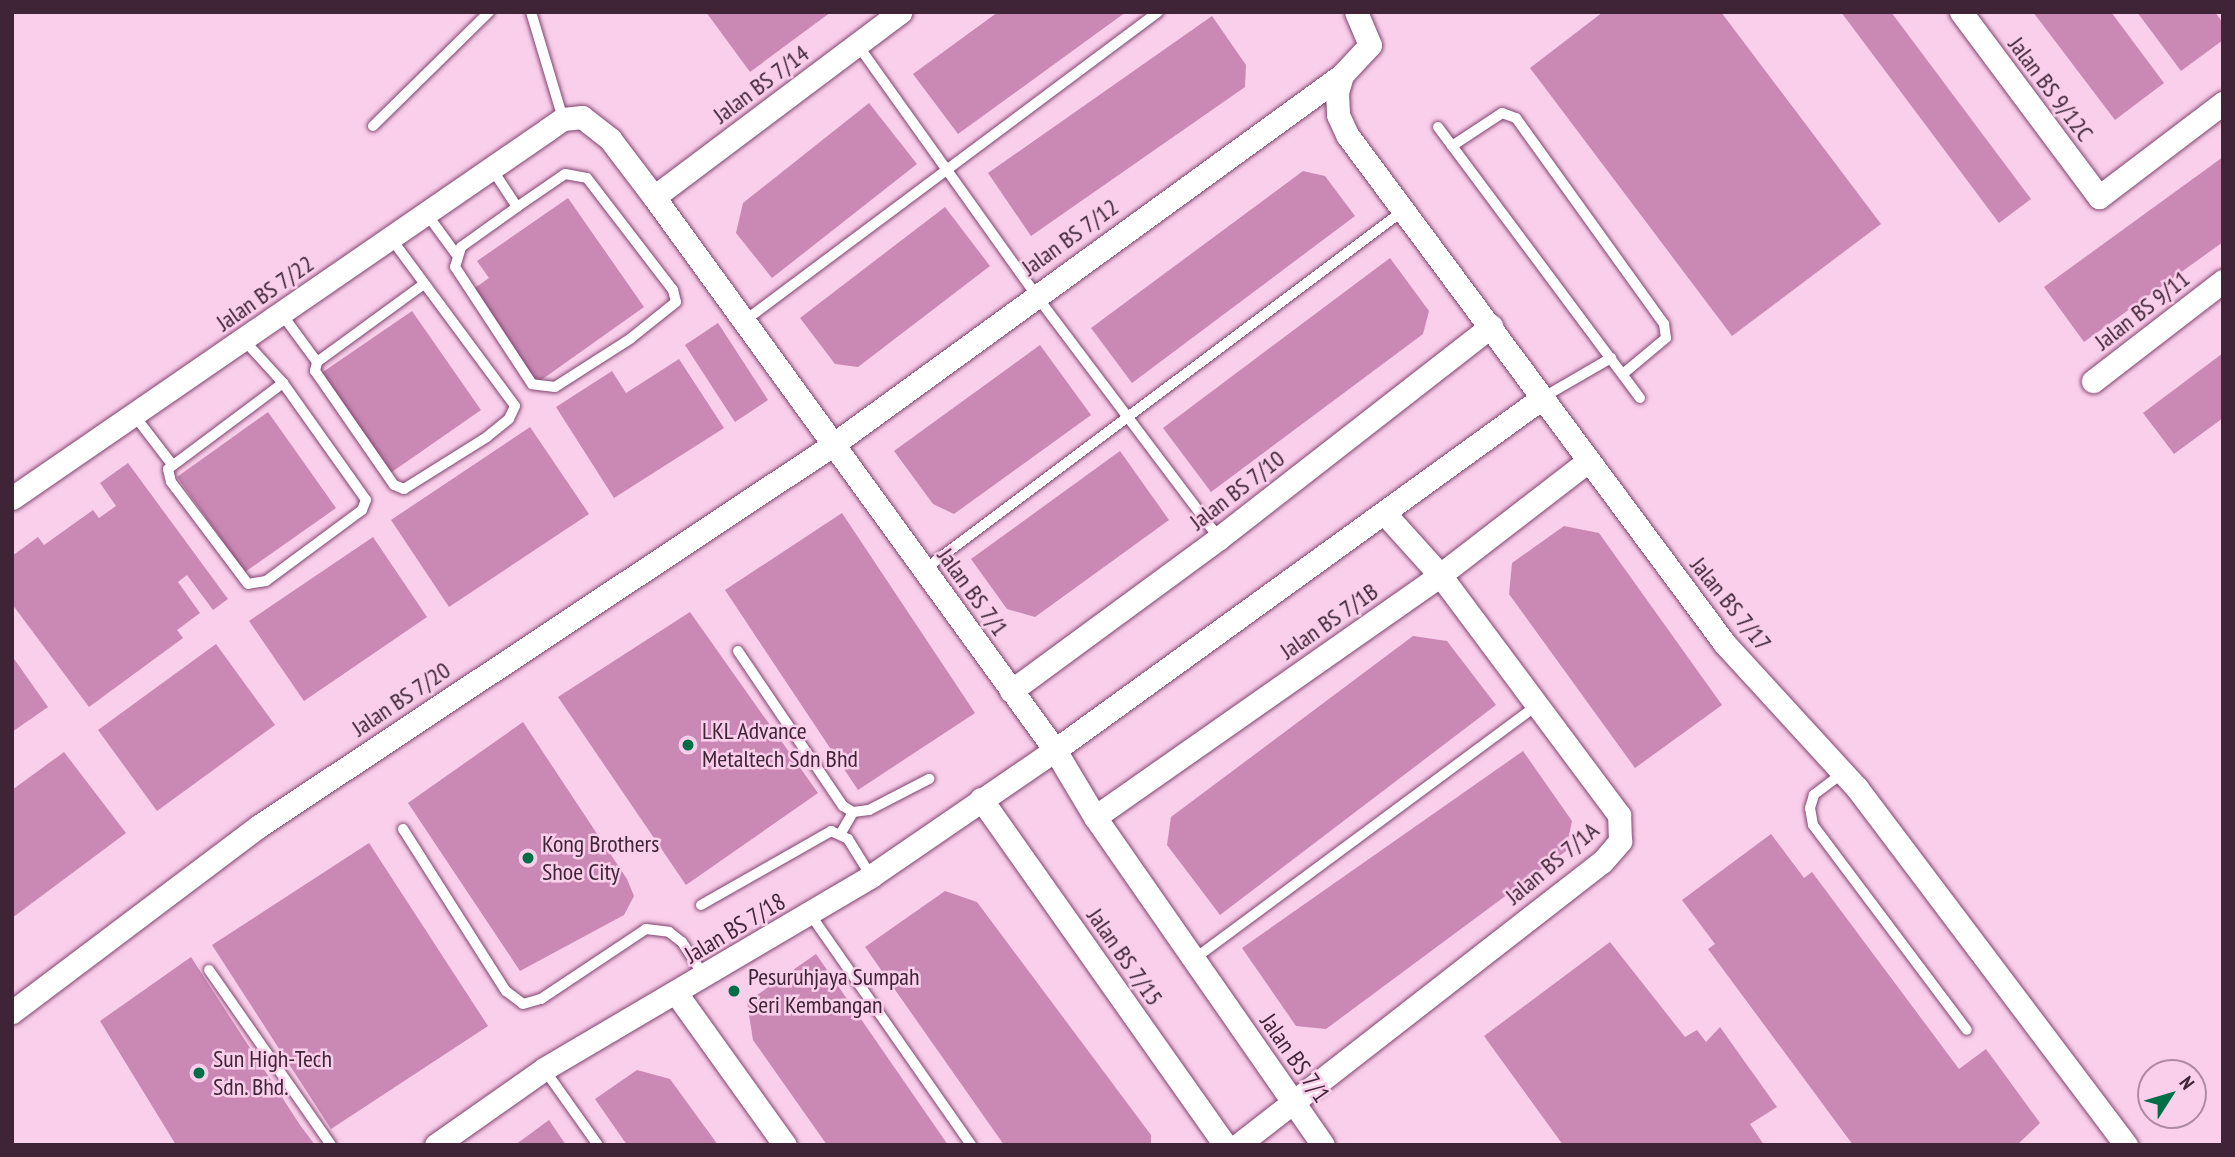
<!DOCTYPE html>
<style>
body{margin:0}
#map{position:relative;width:2235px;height:1157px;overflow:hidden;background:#facfeb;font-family:"PT Sans Narrow",sans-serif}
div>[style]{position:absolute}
.building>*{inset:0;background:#ca88b4}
.roads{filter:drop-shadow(0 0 2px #80446e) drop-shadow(0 0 2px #80446e)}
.lane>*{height:10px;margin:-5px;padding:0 5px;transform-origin:5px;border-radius:5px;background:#fff}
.street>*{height:23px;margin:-11.5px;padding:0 11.5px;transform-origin:11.5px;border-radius:11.5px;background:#fff}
.dots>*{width:19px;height:19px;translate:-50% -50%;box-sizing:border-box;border:4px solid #facfeb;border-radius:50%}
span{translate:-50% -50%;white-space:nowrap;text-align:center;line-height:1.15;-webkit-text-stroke:5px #facfeb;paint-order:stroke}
.street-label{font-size:24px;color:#3e2436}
.poi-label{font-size:24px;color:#3e2436}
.left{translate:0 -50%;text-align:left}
.frame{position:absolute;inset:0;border:14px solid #3e2436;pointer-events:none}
.north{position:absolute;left:2137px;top:1059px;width:70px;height:70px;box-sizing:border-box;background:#facfeb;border:2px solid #af8ba3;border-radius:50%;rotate:53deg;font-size:19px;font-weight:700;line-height:28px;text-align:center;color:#3e2436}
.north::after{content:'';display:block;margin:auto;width:24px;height:32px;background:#006f47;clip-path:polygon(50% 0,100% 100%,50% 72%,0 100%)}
</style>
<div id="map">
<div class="building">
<div style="clip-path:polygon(706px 12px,831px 12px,750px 72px)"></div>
<div style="clip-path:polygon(998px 12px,1126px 12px,958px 134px,913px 74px)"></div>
<div style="clip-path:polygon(1603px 12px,1721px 12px,1881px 224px,1732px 336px,1530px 68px)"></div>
<div style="clip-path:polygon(1841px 12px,1891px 12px,2031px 199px,1999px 223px)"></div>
<div style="clip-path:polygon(2033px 12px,2111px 12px,2164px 83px,2115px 120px)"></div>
<div style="clip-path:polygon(2137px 12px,2215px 12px,2223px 23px,2223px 40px,2181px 71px)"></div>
<div style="clip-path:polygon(1212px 16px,1246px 65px,1245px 87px,1031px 236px,988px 173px)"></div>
<div style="clip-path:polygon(869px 103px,917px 164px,772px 278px,736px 233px,743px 203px)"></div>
<div style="clip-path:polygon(2223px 157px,2223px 242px,2084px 342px,2044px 287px)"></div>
<div style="clip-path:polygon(1303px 171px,1325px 176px,1355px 216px,1132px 383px,1091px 328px)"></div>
<div style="clip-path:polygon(568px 198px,644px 307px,537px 383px,472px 290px,489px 278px,477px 261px)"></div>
<div style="clip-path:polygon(945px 207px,990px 266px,858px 367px,835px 364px,800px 318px)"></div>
<div style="clip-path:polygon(1390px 258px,1429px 311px,1423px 334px,1211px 492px,1163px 428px)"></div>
<div style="clip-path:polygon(412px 311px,481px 410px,389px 474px,320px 374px)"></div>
<div style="clip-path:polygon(718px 323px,768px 400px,735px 422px,685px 345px)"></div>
<div style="clip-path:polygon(1040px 345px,1091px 415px,954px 514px,933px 504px,894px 451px)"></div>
<div style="clip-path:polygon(2223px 353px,2223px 418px,2174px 454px,2143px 413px)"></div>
<div style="clip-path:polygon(679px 359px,724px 428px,614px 498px,556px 407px,612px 371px,626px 393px)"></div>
<div style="clip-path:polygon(268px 412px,336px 508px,245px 572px,177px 477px)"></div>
<div style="clip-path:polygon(530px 427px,589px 514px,449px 607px,391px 520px)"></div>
<div style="clip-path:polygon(1120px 451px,1169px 520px,1035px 617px,1007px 609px,971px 559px)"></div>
<div style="clip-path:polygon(128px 463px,228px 599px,213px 610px,187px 575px,178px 582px,200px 613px,177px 630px,183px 638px,89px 707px,12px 604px,12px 556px,38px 537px,44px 545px,93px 510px,99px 518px,116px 506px,100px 483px)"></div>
<div style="clip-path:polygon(842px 513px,975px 713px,858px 790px,725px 590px)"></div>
<div style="clip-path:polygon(1564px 526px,1599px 533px,1722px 705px,1635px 768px,1509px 594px,1512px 563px)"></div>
<div style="clip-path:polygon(373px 537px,427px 617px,304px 701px,249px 621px)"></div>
<div style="clip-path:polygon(690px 612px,818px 793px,686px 885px,558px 697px)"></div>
<div style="clip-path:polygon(1413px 636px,1447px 641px,1496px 705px,1220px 915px,1167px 845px,1171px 817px)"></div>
<div style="clip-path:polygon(216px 644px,275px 725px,157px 811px,98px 730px)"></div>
<div style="clip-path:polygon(12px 656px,48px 707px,12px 732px)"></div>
<div style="clip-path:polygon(523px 722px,627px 879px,634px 896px,624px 915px,520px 971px,408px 803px)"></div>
<div style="clip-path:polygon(1523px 751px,1572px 821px,1566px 851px,1326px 1029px,1296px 1026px,1242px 948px)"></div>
<div style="clip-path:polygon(64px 752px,126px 833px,12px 918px,12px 790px)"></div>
<div style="clip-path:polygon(1771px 834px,1804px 878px,1812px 872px,1959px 1069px,1986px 1049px,2040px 1123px,2017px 1145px,1853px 1145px,1708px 949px,1715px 944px,1682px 900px)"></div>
<div style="clip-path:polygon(369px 843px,488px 1026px,331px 1129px,212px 945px)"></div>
<div style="clip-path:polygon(945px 891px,977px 902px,1151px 1135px,1151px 1145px,1004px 1145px,865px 947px)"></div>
<div style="clip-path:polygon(1610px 942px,1685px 1037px,1697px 1030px,1706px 1042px,1720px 1027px,1777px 1107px,1750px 1124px,1764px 1145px,1563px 1145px,1484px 1036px)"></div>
<div style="clip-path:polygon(816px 954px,948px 1145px,827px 1145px,753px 1040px,747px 1002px)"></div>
<div style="clip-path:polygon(191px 957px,300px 1125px,315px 1145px,176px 1145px,100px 1021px)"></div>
<div style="clip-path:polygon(637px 1070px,670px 1079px,718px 1145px,627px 1145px,595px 1099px)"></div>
<div style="clip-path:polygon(549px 1120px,566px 1145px,515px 1145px)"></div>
</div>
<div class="roads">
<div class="lane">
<div style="left:531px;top:12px;width:112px;rotate:73.3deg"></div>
<div style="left:857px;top:44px;width:307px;rotate:54.5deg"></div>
<div style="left:1035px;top:294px;width:306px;rotate:53deg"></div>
<div style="left:373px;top:126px;width:163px;rotate:-44.5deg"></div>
<div style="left:1438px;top:127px;width:338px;rotate:53.3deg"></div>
<div style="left:1452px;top:146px;width:60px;rotate:-33.4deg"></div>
<div style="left:1502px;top:113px;width:15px;rotate:20deg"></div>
<div style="left:1516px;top:118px;width:254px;rotate:54.3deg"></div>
<div style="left:1664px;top:324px;width:14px;rotate:82deg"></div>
<div style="left:1666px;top:338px;width:56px;rotate:140.1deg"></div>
<div style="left:492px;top:169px;width:45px;rotate:56.7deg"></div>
<div style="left:517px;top:207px;width:58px;rotate:-34.5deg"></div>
<div style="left:565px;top:174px;width:22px;rotate:10deg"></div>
<div style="left:587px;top:178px;width:141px;rotate:52.5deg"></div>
<div style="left:673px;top:290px;width:12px;rotate:76deg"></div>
<div style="left:676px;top:302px;width:59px;rotate:141.2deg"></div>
<div style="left:630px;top:339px;width:89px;rotate:147.4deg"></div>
<div style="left:555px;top:387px;width:23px;rotate:-173deg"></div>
<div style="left:532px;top:384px;width:140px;rotate:-123.3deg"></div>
<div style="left:455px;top:267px;width:21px;rotate:-73deg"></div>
<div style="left:461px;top:247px;width:69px;rotate:-35.5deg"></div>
<div style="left:426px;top:213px;width:51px;rotate:53.8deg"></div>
<div style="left:390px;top:237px;width:210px;rotate:53.5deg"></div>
<div style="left:515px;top:406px;width:14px;rotate:115deg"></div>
<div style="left:509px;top:419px;width:28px;rotate:141deg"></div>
<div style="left:487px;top:437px;width:98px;rotate:147.9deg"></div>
<div style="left:404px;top:489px;width:11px;rotate:-158deg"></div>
<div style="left:394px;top:485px;width:139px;rotate:-124.7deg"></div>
<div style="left:315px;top:371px;width:9px;rotate:-77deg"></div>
<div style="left:317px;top:362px;width:132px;rotate:-36.1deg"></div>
<div style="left:281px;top:313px;width:61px;rotate:53.7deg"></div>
<div style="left:743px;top:322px;width:518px;rotate:-36.76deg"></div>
<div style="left:243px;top:339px;width:59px;rotate:47.7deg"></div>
<div style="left:283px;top:383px;width:143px;rotate:54.6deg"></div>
<div style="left:366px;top:500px;width:11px;rotate:112deg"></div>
<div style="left:362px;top:510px;width:119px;rotate:143.5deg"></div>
<div style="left:266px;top:581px;width:18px;rotate:171deg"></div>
<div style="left:248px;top:584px;width:128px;rotate:-127deg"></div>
<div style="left:171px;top:482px;width:13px;rotate:-103deg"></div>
<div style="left:168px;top:469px;width:144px;rotate:-36.8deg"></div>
<div style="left:1542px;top:398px;width:80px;rotate:-30.1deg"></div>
<div style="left:134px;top:415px;width:61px;rotate:52.4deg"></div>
<div style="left:925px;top:569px;width:599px;rotate:-36.85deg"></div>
<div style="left:738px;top:651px;width:187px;rotate:55.9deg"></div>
<div style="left:843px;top:806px;width:12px;rotate:31deg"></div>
<div style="left:853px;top:812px;width:16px;rotate:-7deg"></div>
<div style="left:869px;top:810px;width:68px;rotate:-27.3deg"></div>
<div style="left:1844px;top:772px;width:38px;rotate:143deg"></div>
<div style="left:1814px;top:795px;width:14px;rotate:107deg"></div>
<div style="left:1810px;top:808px;width:17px;rotate:80deg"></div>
<div style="left:1813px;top:825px;width:256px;rotate:53.1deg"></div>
<div style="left:403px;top:829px;width:192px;rotate:57.6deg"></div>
<div style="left:506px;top:991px;width:21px;rotate:37deg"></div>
<div style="left:523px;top:1004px;width:19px;rotate:-16deg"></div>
<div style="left:541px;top:999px;width:126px;rotate:-33.7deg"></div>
<div style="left:646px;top:929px;width:23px;rotate:7deg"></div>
<div style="left:669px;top:932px;width:16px;rotate:38deg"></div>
<div style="left:682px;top:942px;width:40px;rotate:57.1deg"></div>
<div style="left:841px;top:833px;width:24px;rotate:-60deg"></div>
<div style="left:701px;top:905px;width:150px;rotate:-29.6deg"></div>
<div style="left:831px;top:831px;width:19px;rotate:25deg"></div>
<div style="left:848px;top:839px;width:44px;rotate:58.1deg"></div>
<div style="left:810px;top:914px;width:282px;rotate:55.1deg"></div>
<div style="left:1194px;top:959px;width:428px;rotate:-36.5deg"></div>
<div style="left:209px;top:970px;width:213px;rotate:55.1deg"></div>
<div style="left:544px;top:1069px;width:93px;rotate:54.6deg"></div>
</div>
<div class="street">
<div style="left:1961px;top:12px;width:231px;rotate:53.3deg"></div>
<div style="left:2099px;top:197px;width:156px;rotate:-37.2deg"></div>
<div style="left:1342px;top:75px;width:19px;rotate:106deg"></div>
<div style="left:1337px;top:93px;width:22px;rotate:87deg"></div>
<div style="left:1338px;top:115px;width:23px;rotate:65deg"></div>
<div style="left:1348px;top:136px;width:633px;rotate:53.42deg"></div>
<div style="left:1725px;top:644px;width:195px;rotate:47.5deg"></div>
<div style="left:1857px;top:788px;width:447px;rotate:53deg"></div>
<div style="left:654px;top:197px;width:308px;rotate:-36.9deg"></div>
<div style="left:2093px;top:381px;width:164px;rotate:-37.6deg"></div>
<div style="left:12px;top:498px;width:649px;rotate:-34.52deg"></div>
<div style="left:547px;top:130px;width:19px;rotate:-35deg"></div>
<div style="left:563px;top:119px;width:19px;rotate:-6deg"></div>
<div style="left:582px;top:117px;width:36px;rotate:38deg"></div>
<div style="left:610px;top:139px;width:73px;rotate:52.8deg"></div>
<div style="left:654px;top:197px;width:683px;rotate:54.05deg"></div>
<div style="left:1055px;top:750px;width:78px;rotate:59.2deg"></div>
<div style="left:1095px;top:817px;width:399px;rotate:55.2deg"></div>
<div style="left:1011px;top:691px;width:258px;rotate:-36.3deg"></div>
<div style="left:1219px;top:538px;width:345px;rotate:-37.9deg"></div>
<div style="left:981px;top:799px;width:423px;rotate:54.8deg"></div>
<div style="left:1095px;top:817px;width:421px;rotate:-35deg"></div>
<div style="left:1440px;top:575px;width:187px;rotate:-37.6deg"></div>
<div style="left:676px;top:993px;width:187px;rotate:54.4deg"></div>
<div style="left:12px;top:1012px;width:309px;rotate:-37deg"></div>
<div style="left:259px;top:826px;width:687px;rotate:-33.6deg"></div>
<div style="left:831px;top:446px;width:631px;rotate:-35.98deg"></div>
<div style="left:1342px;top:75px;width:41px;rotate:-47deg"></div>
<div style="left:1370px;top:45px;width:36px;rotate:-113deg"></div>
<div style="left:436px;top:1145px;width:132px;rotate:-35.1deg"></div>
<div style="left:544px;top:1069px;width:380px;rotate:-30.5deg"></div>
<div style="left:871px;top:876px;width:223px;rotate:-34.4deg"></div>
<div style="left:1055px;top:750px;width:601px;rotate:-35.86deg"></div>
<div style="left:1238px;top:1145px;width:461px;rotate:-37.9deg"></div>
<div style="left:1602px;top:862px;width:28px;rotate:-49deg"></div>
<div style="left:1620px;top:841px;width:26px;rotate:-92deg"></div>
<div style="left:1619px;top:815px;width:299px;rotate:-126.7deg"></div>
<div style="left:1440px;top:575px;width:82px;rotate:-132deg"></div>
</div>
</div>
<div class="dots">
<div style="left:688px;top:745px;background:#006f47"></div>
<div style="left:528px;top:858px;background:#006f47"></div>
<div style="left:734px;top:991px;background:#006f47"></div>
<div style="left:199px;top:1073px;background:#006f47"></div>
</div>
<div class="street-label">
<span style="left:761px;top:84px;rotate:-37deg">Jalan BS 7/14</span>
<span style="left:2051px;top:89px;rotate:53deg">Jalan BS 9/12C</span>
<span style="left:1070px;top:237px;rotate:-36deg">Jalan BS 7/12</span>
<span style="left:265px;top:293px;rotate:-35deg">Jalan BS 7/22</span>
<span style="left:2142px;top:310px;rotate:-38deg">Jalan BS 9/11</span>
<span style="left:1237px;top:490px;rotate:-38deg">Jalan BS 7/10</span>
<span style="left:973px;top:592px;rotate:54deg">Jalan BS 7/1</span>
<span style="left:1731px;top:604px;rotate:51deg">Jalan BS 7/17</span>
<span style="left:1329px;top:621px;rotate:-35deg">Jalan BS 7/1B</span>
<span style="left:401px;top:699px;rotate:-34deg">Jalan BS 7/20</span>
<span style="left:1552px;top:863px;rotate:-40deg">Jalan BS 7/1A</span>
<span style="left:735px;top:928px;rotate:-31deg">Jalan BS 7/18</span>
<span style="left:1125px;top:957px;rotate:55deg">Jalan BS 7/15</span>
<span style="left:1295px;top:1058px;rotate:55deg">Jalan BS 7/1</span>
</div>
<div class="poi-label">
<span class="left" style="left:702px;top:745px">LKL Advance<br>Metaltech Sdn Bhd</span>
<span class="left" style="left:542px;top:858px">Kong Brothers<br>Shoe City</span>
<span class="left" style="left:748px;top:991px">Pesuruhjaya Sumpah<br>Seri Kembangan</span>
<span class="left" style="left:213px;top:1073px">Sun High-Tech<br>Sdn. Bhd.</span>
</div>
<div class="frame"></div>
<div class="north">N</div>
</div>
